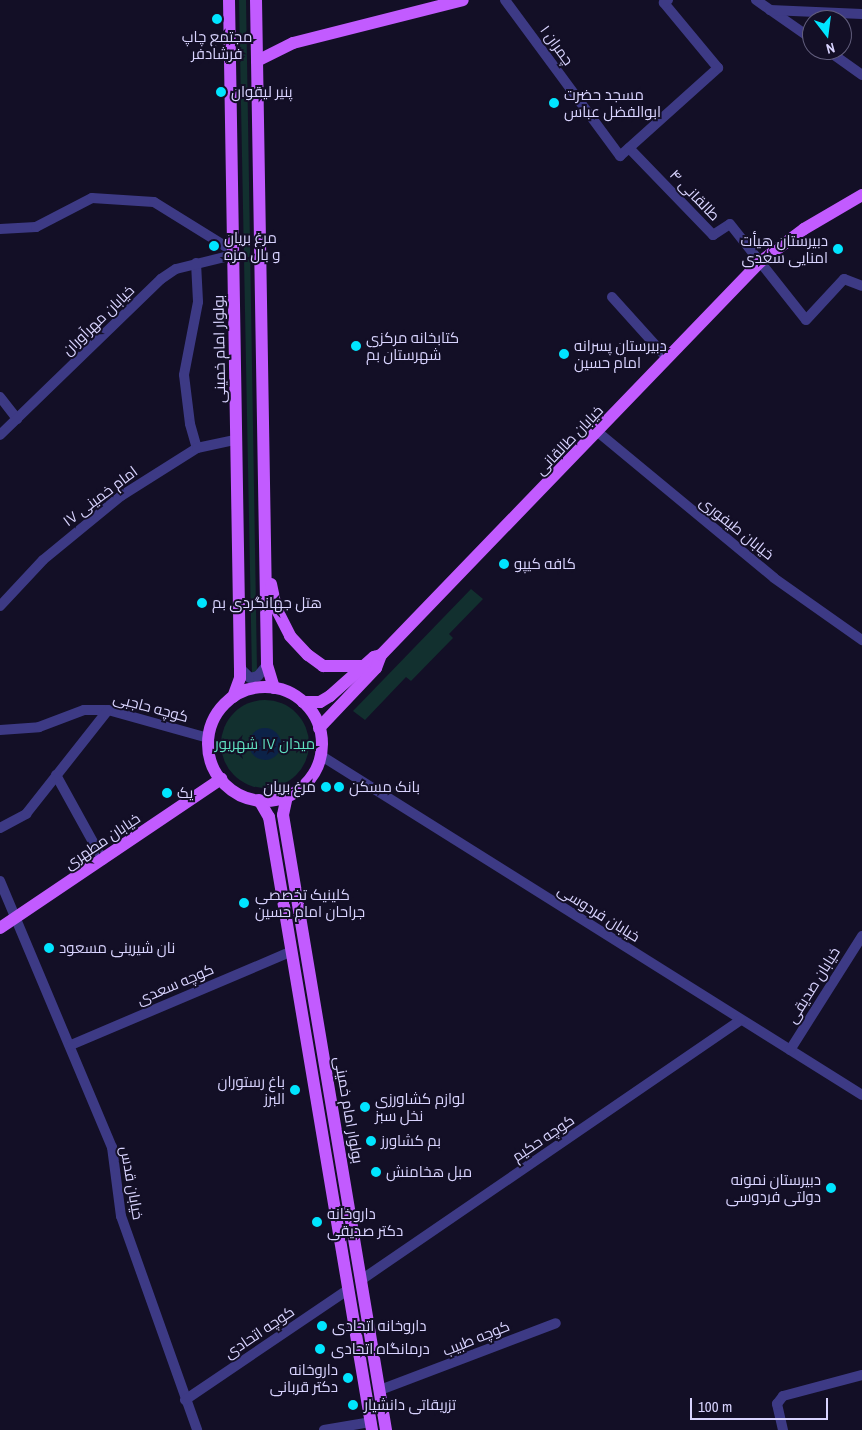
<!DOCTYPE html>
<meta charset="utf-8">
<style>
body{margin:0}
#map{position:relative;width:862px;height:1430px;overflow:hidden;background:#130f26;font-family:"Archivo Narrow",Cairo,sans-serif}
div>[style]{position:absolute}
.green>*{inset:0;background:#12302f}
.round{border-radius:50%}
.water>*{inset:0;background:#0c2248}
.minor>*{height:10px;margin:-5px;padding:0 5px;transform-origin:5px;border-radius:5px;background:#3d3a85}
.major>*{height:12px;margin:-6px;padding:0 6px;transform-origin:6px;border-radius:6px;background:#c25bff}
.major>.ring{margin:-6px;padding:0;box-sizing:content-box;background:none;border:12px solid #c25bff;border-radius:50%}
.dots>*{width:14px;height:14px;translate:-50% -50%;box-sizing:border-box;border:2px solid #130f26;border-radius:50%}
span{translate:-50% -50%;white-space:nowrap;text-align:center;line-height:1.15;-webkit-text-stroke:4px #130f26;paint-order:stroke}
.poi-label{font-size:15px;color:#d9d4ff}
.left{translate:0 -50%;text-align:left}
.right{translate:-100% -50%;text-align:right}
.street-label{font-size:15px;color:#d9d4ff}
.park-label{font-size:15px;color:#5fe0c0}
.north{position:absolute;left:802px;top:10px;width:50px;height:50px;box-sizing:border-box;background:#130f26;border:1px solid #625e7d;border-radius:50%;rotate:165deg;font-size:14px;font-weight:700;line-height:20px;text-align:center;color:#d9d4ff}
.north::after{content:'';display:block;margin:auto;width:18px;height:22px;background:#00e5ff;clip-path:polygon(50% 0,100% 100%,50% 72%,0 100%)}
.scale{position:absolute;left:690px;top:1398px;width:138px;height:22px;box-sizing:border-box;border:2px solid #d9d4ff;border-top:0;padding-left:6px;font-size:15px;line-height:18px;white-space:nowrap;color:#d9d4ff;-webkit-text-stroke:4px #130f26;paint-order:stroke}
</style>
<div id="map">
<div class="green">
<div style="clip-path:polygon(239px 0,246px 0,257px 671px,252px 674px)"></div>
<div style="clip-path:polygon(471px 589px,483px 599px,449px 634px,453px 638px,411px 681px,406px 677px,365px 720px,353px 711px)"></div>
<div class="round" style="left:221px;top:700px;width:88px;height:88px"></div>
</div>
<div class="water">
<div class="round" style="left:249px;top:728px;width:32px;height:32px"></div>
</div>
<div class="minor">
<div style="left:505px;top:0;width:194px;rotate:53.6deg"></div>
<div style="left:620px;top:156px;width:132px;rotate:-41.9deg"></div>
<div style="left:718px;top:68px;width:85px;rotate:-129.7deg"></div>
<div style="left:664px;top:3px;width:5px;rotate:-37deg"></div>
<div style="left:756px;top:0;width:68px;rotate:34.9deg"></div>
<div style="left:770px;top:10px;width:92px;rotate:2.5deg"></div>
<div style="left:827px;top:50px;width:43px;rotate:35.5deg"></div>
<div style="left:629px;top:148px;width:121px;rotate:46deg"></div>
<div style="left:713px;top:235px;width:20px;rotate:-33deg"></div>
<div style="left:730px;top:224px;width:122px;rotate:51.6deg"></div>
<div style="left:806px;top:320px;width:56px;rotate:-47.2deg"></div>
<div style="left:844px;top:279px;width:19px;rotate:21deg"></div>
<div style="left:0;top:229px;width:36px;rotate:-3deg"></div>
<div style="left:36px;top:227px;width:63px;rotate:-27.4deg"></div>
<div style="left:92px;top:198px;width:62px;rotate:3.7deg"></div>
<div style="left:154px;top:202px;width:84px;rotate:31.8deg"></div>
<div style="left:225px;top:246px;width:8px;rotate:-7deg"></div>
<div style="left:196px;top:263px;width:39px;rotate:87deg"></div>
<div style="left:198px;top:302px;width:74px;rotate:100.9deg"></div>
<div style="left:184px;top:375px;width:49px;rotate:83deg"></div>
<div style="left:190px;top:424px;width:25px;rotate:74deg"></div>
<div style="left:612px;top:297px;width:82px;rotate:48deg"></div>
<div style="left:0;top:397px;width:28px;rotate:52deg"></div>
<div style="left:599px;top:433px;width:227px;rotate:39.6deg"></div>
<div style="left:774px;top:578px;width:108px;rotate:35.2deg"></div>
<div style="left:0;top:435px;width:224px;rotate:-44.1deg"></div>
<div style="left:161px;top:279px;width:18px;rotate:-34deg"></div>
<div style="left:176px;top:269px;width:59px;rotate:-13.8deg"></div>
<div style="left:0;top:606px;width:63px;rotate:-46.9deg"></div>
<div style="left:43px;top:560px;width:101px;rotate:-39.4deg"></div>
<div style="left:121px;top:496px;width:90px;rotate:-32.3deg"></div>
<div style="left:197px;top:448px;width:40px;rotate:-12deg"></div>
<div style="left:240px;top:668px;width:14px;rotate:45deg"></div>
<div style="left:250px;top:678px;width:8px;rotate:-14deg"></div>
<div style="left:258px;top:676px;width:14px;rotate:-51deg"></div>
<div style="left:0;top:730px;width:39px;rotate:-4deg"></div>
<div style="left:39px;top:727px;width:48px;rotate:-20.7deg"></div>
<div style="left:84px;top:710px;width:24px"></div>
<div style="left:108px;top:710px;width:104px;rotate:15.6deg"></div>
<div style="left:320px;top:755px;width:640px;rotate:32.1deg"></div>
<div style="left:56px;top:775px;width:97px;rotate:61.1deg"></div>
<div style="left:0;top:828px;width:30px;rotate:-28deg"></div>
<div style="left:26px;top:814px;width:132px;rotate:-51.7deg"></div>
<div style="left:0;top:881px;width:289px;rotate:67.2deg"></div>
<div style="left:112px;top:1147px;width:70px;rotate:82.6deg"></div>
<div style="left:121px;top:1216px;width:227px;rotate:70.4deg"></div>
<div style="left:71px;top:1045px;width:240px;rotate:-23deg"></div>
<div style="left:790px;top:1050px;width:135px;rotate:-57.7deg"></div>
<div style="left:361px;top:1280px;width:460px;rotate:-34.4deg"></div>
<div style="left:380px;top:1390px;width:188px;rotate:-20.8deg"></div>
<div style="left:185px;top:1400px;width:198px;rotate:-34.1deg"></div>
<div style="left:324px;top:1430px;width:48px;rotate:-9.7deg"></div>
<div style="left:783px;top:1430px;width:27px;rotate:-103deg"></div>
<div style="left:777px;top:1404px;width:10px;rotate:-53deg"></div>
<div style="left:783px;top:1396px;width:82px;rotate:-14.9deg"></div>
</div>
<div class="major">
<div style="left:229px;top:0;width:668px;rotate:89.06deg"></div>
<div style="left:240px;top:668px;width:10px;rotate:90deg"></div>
<div style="left:240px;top:678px;width:20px;rotate:110deg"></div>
<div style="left:256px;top:0;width:665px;rotate:89.05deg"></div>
<div style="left:267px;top:665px;width:24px;rotate:73deg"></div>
<div style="left:257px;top:61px;width:40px;rotate:-26.6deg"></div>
<div style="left:293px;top:43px;width:175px;rotate:-14.2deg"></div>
<div style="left:271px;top:584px;width:25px;rotate:78deg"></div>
<div style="left:276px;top:608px;width:31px;rotate:63deg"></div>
<div style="left:290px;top:636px;width:26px;rotate:47deg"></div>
<div style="left:308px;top:655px;width:19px;rotate:36deg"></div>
<div style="left:323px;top:666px;width:40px"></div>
<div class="ring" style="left:208px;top:687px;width:102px;height:102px"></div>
<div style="left:303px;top:702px;width:17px"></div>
<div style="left:320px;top:702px;width:12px;rotate:-31deg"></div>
<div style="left:330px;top:696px;width:59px;rotate:-41.6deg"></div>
<div style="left:374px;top:657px;width:7px;rotate:-16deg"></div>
<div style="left:319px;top:728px;width:83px;rotate:-46.5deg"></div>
<div style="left:376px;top:668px;width:14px;rotate:-69deg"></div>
<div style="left:381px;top:655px;width:546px;rotate:-46.04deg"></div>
<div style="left:760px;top:262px;width:55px;rotate:-36.9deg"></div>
<div style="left:804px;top:229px;width:67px;rotate:-30.4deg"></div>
<div style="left:287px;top:796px;width:19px;rotate:102deg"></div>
<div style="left:283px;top:815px;width:624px;rotate:80.49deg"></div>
<div style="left:259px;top:800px;width:20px;rotate:60deg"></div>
<div style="left:269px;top:817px;width:622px;rotate:80.46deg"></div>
<div style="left:0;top:928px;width:267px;rotate:-34deg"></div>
</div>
<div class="dots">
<div style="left:217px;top:19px;background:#00e5ff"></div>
<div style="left:221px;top:92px;background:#00e5ff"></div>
<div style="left:554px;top:103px;background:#00e5ff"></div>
<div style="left:214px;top:246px;background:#00e5ff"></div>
<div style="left:838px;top:249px;background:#00e5ff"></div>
<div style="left:356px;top:346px;background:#00e5ff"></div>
<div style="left:564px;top:354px;background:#00e5ff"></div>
<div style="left:504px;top:564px;background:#00e5ff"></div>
<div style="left:202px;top:603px;background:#00e5ff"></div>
<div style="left:326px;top:787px;background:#00e5ff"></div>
<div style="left:339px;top:787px;background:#00e5ff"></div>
<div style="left:167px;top:793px;background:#00e5ff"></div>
<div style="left:244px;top:903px;background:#00e5ff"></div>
<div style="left:49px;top:948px;background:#00e5ff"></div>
<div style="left:295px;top:1090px;background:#00e5ff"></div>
<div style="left:365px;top:1107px;background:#00e5ff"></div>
<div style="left:371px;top:1141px;background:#00e5ff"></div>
<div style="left:376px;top:1172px;background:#00e5ff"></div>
<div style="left:831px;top:1188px;background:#00e5ff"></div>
<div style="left:317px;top:1222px;background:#00e5ff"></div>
<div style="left:322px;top:1326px;background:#00e5ff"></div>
<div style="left:320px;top:1349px;background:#00e5ff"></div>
<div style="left:348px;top:1378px;background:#00e5ff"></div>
<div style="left:353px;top:1405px;background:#00e5ff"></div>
</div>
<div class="poi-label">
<span style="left:217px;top:45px">مجتمع چاپ<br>فرشادفر</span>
<span class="left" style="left:231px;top:92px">پنیر لیقوان</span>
<span class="left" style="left:564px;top:103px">مسجد حضرت<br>ابوالفضل عباس</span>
<span class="left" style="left:224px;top:246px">مرغ بریان<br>و بال مزه</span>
<span class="right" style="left:828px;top:249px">دبیرستان هیأت<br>امنایی سعدی</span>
<span class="left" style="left:366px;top:346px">کتابخانه مرکزی<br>شهرستان بم</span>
<span class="left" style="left:574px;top:354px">دبیرستان پسرانه<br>امام حسین</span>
<span class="left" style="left:514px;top:564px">کافه کیپو</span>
<span class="left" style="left:212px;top:603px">هتل جهانگردی بم</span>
<span class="right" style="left:316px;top:787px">مرغ بریان</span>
<span class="left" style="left:349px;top:787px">بانک مسکن</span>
<span class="left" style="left:177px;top:793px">یک</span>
<span class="left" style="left:255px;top:903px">کلینیک تخصصی<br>جراحان امام حسین</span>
<span class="left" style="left:59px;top:948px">نان شیرینی مسعود</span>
<span class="right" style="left:285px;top:1090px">باغ رستوران<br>البرز</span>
<span class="left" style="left:375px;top:1107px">لوازم کشاورزی<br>نخل سبز</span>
<span class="left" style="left:381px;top:1141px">بم کشاورز</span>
<span class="left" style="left:386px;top:1172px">مبل هخامنش</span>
<span class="right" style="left:821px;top:1188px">دبیرستان نمونه<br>دولتی فردوسی</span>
<span class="left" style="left:327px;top:1222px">داروخانه<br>دکتر صدیقی</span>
<span class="left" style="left:332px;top:1326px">داروخانه اتحادی</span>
<span class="left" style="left:331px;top:1349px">درمانگاه اتحادی</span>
<span class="right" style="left:338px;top:1378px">داروخانه<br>دکتر قربانی</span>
<span class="left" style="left:364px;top:1405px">تزریقاتی دانشیار</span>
</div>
<div class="street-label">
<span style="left:557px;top:45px;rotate:54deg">چمران ۱</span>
<span style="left:695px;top:195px;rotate:46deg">طالقانی ۴</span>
<span style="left:98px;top:320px;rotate:-44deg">خیابان مهرآوران</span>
<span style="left:219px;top:349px;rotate:-91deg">بولوار امام خمینی</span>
<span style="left:569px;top:440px;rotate:-46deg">خیابان طالقانی</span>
<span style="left:100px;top:496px;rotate:-37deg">امام خمینی ۱۷</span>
<span style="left:737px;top:528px;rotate:39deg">خیابان طیفوری</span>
<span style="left:151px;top:707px;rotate:15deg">کوچه حاجبی</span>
<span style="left:102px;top:841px;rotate:-34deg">خیابان مطهری</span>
<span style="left:599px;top:913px;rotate:32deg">خیابان فردوسی</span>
<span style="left:175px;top:984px;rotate:-23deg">کوچه سعدی</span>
<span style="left:813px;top:985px;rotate:-58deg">خیابان صدیقی</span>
<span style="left:349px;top:1110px;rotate:80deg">بولوار امام خمینی</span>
<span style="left:543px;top:1138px;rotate:-34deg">کوچه حکیم</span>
<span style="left:132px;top:1183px;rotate:80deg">خیابان قدس</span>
<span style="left:259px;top:1332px;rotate:-34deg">کوچه اتحادی</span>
<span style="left:476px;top:1338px;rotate:-22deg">کوچه طبیب</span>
</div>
<div class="park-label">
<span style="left:265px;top:744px">میدان ۱۷ شهریور</span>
</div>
<div class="north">N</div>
<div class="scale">100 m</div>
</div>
